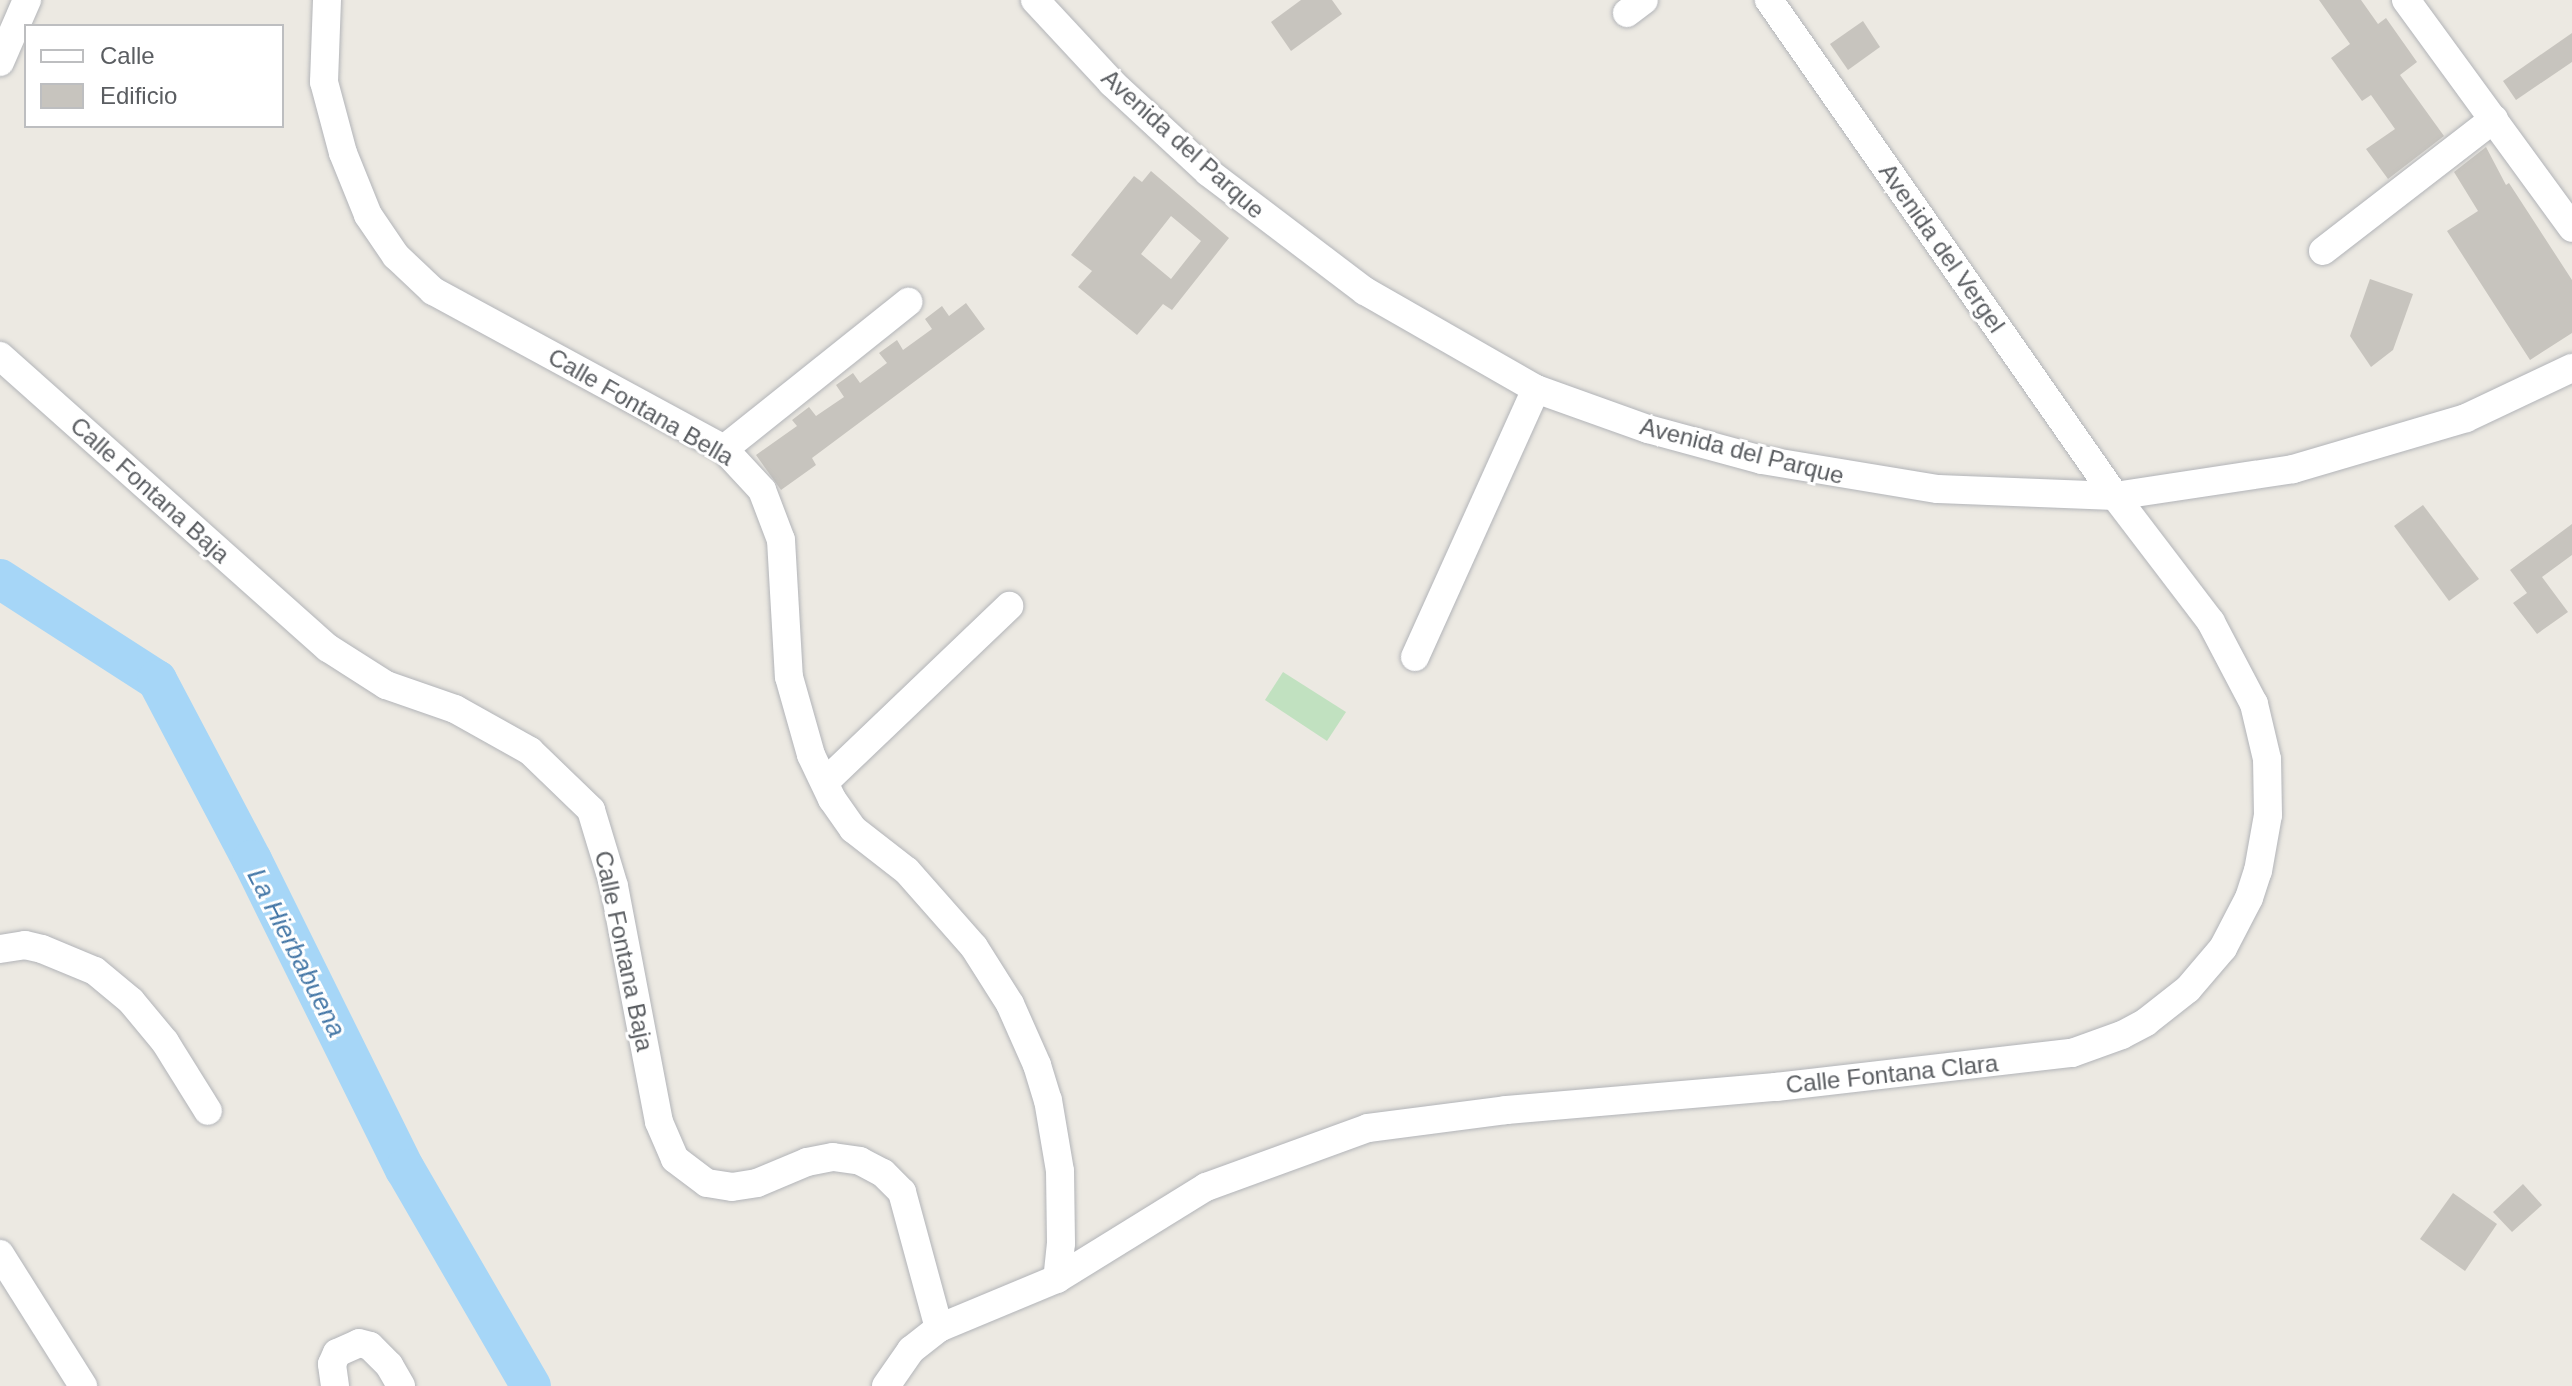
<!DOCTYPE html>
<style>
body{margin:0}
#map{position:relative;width:2572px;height:1386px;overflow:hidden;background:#ece9e2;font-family:Helvetica,sans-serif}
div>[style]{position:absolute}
.green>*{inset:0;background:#c1e1c0}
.river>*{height:40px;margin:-20px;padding:0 20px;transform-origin:20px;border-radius:20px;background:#a6d6f7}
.building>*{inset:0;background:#c7c4be}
.roads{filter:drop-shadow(0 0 2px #b2b4b8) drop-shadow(0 0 2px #b2b4b8)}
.minor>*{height:28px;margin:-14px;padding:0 14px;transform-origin:14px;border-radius:14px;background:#fff}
span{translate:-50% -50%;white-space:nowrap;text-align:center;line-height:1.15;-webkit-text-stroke:6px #fff;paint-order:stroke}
.street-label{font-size:24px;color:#5a5d61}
.water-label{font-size:26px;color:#4678a7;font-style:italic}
.legend{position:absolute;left:24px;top:24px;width:260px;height:104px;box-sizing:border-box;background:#fff;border:2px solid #bdbec0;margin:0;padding:10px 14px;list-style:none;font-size:24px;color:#5a5d61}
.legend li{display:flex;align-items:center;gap:16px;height:40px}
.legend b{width:40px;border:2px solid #bdbec0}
</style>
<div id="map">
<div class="green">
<div style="clip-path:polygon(1283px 672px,1346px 712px,1327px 741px,1265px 700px)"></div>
</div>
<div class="river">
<div style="left:0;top:579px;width:187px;rotate:32.8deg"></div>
<div style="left:157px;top:680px;width:204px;rotate:62.2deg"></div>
<div style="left:252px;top:860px;width:345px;rotate:63.7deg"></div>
<div style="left:405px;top:1169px;width:251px;rotate:59.9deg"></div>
</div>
<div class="building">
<div style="clip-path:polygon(1301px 0,1332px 0,1342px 14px,1291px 51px,1271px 22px)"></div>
<div style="clip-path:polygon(2319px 0,2361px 0,2378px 24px,2386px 18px,2417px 62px,2400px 75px,2444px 136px,2388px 179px,2366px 149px,2395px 129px,2371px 95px,2362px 101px,2331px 58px,2350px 44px)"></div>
<div style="clip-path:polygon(1863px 21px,1880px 47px,1848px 70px,1830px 44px)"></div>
<div style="clip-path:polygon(2572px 33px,2572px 62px,2516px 100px,2503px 81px)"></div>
<div style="clip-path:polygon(2486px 147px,2506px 185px,2509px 183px,2572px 280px,2572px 333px,2530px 360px,2447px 231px,2478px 211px,2454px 172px)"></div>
<div style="clip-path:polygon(evenodd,1151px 171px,1229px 238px,1172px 310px,1163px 304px,1137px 335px,1078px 287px,1092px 271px,1071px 255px,1134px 176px,1142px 182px,1151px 171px,1171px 216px,1201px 241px,1171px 279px,1141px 254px,1171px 216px)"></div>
<div style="clip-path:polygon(2370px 279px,2413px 294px,2393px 350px,2371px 367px,2350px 336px)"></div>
<div style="clip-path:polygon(966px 303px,985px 329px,812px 458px,816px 465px,781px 490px,756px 455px,797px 426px,792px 420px,809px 407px,816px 416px,844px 397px,836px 385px,853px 373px,860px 383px,887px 363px,879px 353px,897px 340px,903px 350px,932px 329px,925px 319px,942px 306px,949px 316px)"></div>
<div style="clip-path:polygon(2423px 505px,2479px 579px,2449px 601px,2394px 526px)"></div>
<div style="clip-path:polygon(2572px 524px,2572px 555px,2542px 577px,2568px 612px,2537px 634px,2513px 603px,2527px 593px,2510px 570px)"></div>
<div style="clip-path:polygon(2523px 1184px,2542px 1205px,2512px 1232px,2493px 1212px)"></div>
<div style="clip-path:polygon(2453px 1193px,2497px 1224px,2465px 1271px,2420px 1239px)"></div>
</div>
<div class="roads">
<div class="minor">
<div style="left:327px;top:0;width:82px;rotate:92.1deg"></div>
<div style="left:324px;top:82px;width:73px;rotate:75deg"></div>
<div style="left:343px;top:153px;width:67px;rotate:68deg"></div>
<div style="left:368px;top:215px;width:50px;rotate:55.7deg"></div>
<div style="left:396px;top:256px;width:51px;rotate:43.4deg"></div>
<div style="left:433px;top:291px;width:331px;rotate:28.5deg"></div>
<div style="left:724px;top:449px;width:56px;rotate:47.2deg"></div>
<div style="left:762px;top:490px;width:53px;rotate:69.2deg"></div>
<div style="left:781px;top:540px;width:137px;rotate:86.7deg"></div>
<div style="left:789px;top:677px;width:81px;rotate:74.2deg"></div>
<div style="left:811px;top:755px;width:49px;rotate:64.5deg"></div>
<div style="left:832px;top:799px;width:37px;rotate:55deg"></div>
<div style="left:853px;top:829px;width:68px;rotate:37.9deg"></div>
<div style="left:907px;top:871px;width:101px;rotate:48.6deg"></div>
<div style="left:974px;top:947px;width:67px;rotate:57.7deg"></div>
<div style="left:1010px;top:1004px;width:67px;rotate:66.1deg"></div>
<div style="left:1037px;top:1065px;width:37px;rotate:73deg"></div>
<div style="left:1048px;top:1100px;width:72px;rotate:80.4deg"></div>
<div style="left:1060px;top:1171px;width:72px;rotate:89.2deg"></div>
<div style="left:1061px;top:1243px;width:36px;rotate:96deg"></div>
<div style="left:1035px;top:0;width:113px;rotate:47.1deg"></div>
<div style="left:1112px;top:83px;width:131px;rotate:42.8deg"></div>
<div style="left:1208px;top:172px;width:197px;rotate:37.2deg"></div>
<div style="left:1365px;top:291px;width:197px;rotate:29.8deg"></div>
<div style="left:1536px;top:389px;width:119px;rotate:19.7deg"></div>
<div style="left:1648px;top:429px;width:118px;rotate:15.2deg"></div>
<div style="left:1762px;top:460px;width:178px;rotate:9.4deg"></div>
<div style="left:1938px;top:489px;width:177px;rotate:2.3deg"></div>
<div style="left:2115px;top:496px;width:180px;rotate:-8.6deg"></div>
<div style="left:2293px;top:469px;width:180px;rotate:-16.4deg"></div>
<div style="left:2466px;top:418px;width:117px;rotate:-25.3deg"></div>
<div style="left:2406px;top:0;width:282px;rotate:53.9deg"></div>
<div style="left:1627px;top:13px;width:21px;rotate:-37deg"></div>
<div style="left:0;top:62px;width:68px;rotate:-66.5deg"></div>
<div style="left:2323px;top:251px;width:216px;rotate:-37.7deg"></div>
<div style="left:0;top:356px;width:439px;rotate:41.7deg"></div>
<div style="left:328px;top:648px;width:69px;rotate:32.5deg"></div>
<div style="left:386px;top:685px;width:73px;rotate:19.2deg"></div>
<div style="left:455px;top:709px;width:86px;rotate:29.2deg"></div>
<div style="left:530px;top:751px;width:85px;rotate:44deg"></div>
<div style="left:591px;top:810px;width:79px;rotate:73.2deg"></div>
<div style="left:614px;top:886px;width:240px;rotate:79.2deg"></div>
<div style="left:659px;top:1122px;width:40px;rotate:66.6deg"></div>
<div style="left:675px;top:1159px;width:40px;rotate:37deg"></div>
<div style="left:707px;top:1183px;width:25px;rotate:9deg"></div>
<div style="left:732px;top:1187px;width:25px;rotate:-9deg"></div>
<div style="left:757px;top:1183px;width:54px;rotate:-22.8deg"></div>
<div style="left:807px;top:1162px;width:26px;rotate:-11deg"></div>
<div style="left:833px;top:1157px;width:27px;rotate:8deg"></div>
<div style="left:860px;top:1161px;width:26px;rotate:28deg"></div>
<div style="left:883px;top:1173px;width:27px;rotate:45deg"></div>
<div style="left:902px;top:1192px;width:141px;rotate:74.8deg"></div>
<div style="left:724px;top:449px;width:236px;rotate:-38.6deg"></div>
<div style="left:1415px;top:657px;width:294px;rotate:-65.7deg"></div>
<div style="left:825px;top:782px;width:255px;rotate:-43.7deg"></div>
<div style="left:0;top:949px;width:25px;rotate:-9deg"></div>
<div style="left:25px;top:945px;width:17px;rotate:13deg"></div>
<div style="left:42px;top:949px;width:57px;rotate:22.5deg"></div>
<div style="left:95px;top:971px;width:47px;rotate:39.8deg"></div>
<div style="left:131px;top:1001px;width:53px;rotate:50.3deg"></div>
<div style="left:165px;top:1042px;width:81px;rotate:58.1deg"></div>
<div style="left:0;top:1254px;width:156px;rotate:57.8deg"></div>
<div style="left:335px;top:1386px;width:22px;rotate:-98deg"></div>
<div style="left:332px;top:1364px;width:12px;rotate:-66deg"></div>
<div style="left:337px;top:1353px;width:24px;rotate:-24deg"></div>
<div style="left:359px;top:1343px;width:11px;rotate:15deg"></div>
<div style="left:370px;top:1346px;width:27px;rotate:45deg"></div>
<div style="left:389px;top:1365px;width:24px;rotate:60deg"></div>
<div style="left:886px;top:1386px;width:44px;rotate:-55.2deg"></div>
<div style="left:911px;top:1350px;width:36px;rotate:-38deg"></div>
<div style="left:939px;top:1328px;width:128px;rotate:-22.6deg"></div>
<div style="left:1057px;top:1279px;width:175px;rotate:-31.7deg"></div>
<div style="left:1206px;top:1187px;width:172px;rotate:-20deg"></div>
<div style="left:1368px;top:1128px;width:139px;rotate:-7.4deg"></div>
<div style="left:1506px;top:1110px;width:271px;rotate:-4.9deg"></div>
<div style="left:1776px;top:1087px;width:298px;rotate:-6.6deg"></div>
<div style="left:2072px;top:1053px;width:53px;rotate:-19.8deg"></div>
<div style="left:2122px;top:1035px;width:27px;rotate:-28deg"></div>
<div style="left:2146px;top:1022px;width:53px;rotate:-38.2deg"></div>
<div style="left:2188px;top:989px;width:54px;rotate:-49.5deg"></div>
<div style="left:2223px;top:948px;width:56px;rotate:-62.5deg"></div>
<div style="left:2249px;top:898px;width:28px;rotate:-72deg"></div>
<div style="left:2258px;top:871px;width:57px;rotate:-79.9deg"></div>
<div style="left:2268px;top:815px;width:56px;rotate:-91deg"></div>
<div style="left:2267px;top:759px;width:57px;rotate:-103.3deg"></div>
<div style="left:2254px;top:704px;width:93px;rotate:-117.7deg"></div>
<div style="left:2211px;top:622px;width:158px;rotate:-127.3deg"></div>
<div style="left:2115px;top:496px;width:605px;rotate:-124.9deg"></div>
</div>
</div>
<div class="street-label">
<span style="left:1183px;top:144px;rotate:42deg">Avenida del Parque</span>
<span style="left:1942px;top:248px;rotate:55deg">Avenida del Vergel</span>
<span style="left:641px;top:407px;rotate:30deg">Calle Fontana Bella</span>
<span style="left:1742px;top:451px;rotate:14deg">Avenida del Parque</span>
<span style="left:150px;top:490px;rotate:42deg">Calle Fontana Baja</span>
<span style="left:624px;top:951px;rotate:78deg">Calle Fontana Baja</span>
<span style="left:1892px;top:1074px;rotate:-6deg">Calle Fontana Clara</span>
</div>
<div class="water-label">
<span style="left:296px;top:953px;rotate:63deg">La Hierbabuena</span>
</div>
<ul class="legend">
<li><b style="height:10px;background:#fff"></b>Calle</li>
<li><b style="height:22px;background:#c7c4be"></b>Edificio</li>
</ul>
</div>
